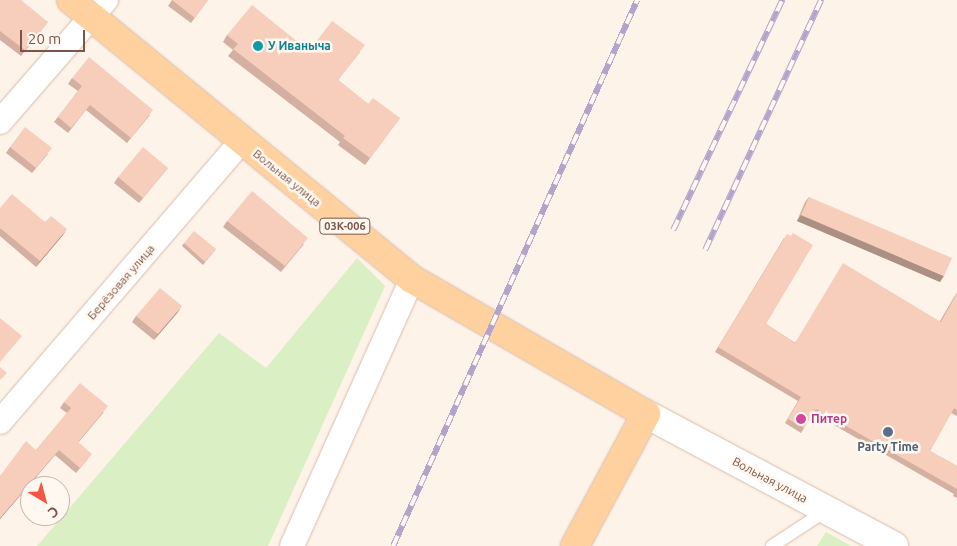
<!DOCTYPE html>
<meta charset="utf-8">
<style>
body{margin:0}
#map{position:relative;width:957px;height:546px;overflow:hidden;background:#fef3e8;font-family:Ubuntu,sans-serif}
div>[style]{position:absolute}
.green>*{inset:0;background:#daefc4}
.roads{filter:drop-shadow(0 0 1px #d5bcae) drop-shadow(0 0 1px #d5bcae)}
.service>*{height:12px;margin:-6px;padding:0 6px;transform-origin:6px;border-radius:6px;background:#fff}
.minor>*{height:24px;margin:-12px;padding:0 12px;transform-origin:12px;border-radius:12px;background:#fff}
.tertiary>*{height:28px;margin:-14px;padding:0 14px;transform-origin:14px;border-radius:14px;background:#fff}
.primary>*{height:28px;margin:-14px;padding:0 14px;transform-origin:14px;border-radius:14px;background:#ffd19e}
.rail>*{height:5.5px;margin-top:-2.75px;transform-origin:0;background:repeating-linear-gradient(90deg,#fff8f0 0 11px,#b4a3cb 0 22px);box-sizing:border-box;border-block:1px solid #b4a3cb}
.wall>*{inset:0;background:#d4b0a2}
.shaded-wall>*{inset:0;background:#ad9084}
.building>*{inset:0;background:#f7cdbc}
.dots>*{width:14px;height:14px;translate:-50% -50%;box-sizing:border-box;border:2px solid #fff8f0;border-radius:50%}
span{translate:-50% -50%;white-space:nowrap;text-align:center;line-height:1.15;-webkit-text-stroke:5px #fff8f0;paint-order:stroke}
.shield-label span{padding:1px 4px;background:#fff8f0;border:1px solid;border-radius:4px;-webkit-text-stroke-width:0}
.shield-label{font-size:11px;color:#7c5548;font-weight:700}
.culture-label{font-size:12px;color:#0d838f;font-weight:700}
.left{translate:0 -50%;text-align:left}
.street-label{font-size:12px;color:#7c5548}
.hotel-label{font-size:12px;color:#b23c85;font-weight:700}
.service-label{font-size:12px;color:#4e5e75;font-weight:700}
.north{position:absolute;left:20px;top:476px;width:50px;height:50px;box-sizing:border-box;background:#fff8f0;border:1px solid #cbb7ad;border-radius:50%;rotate:143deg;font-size:14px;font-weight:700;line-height:20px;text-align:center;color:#7c5548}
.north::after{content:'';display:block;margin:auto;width:18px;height:22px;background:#f45641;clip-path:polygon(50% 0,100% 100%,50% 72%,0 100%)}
.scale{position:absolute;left:20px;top:30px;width:65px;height:22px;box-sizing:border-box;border:2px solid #7c5548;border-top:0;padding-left:6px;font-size:15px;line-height:18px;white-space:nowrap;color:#7c5548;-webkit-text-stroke:4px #fff8f0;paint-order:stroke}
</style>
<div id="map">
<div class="green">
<div style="clip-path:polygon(357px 258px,385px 286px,268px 546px,37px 546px,219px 333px,266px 368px)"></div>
<div style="clip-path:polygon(826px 532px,851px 546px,852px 546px,817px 546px)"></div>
</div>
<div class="roads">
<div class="service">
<div style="left:772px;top:546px;width:66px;rotate:-33.2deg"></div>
</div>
<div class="minor">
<div style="left:0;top:122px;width:162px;rotate:-49deg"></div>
<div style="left:0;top:422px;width:371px;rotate:-49.3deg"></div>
<div style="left:292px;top:546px;width:293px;rotate:-65.8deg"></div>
</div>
<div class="tertiary">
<div style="left:646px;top:414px;width:281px;rotate:28deg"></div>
</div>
<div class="primary">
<div style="left:71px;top:0;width:441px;rotate:39.3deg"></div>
<div style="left:412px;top:279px;width:270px;rotate:30deg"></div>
<div style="left:646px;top:414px;width:150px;rotate:118.3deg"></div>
</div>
</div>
<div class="rail">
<div style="left:673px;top:230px;width:255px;rotate:-64.6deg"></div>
<div style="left:705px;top:250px;width:276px;rotate:-65.1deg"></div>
<div style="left:393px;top:546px;width:598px;rotate:-65.92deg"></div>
</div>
<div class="wall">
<div style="clip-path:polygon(0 0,48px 22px,21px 56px,0 40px)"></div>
<div style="clip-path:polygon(172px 0,208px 0,191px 23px,168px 6px)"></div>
<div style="clip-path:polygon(227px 35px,309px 51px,360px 52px,338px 80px,368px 104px,400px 118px,365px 165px,338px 145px,340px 142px,228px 56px,233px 50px,223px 42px)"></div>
<div style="clip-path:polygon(72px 78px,150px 115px,127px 143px,86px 110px,68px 133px,54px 122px,78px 91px,68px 84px)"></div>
<div style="clip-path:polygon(10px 147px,48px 154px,32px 173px,6px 153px)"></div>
<div style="clip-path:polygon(168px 168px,139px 203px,114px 183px,118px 177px)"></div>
<div style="clip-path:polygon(809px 197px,940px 282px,797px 221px,805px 202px)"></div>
<div style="clip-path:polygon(0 208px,45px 222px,63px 235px,36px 267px,0 236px)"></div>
<div style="clip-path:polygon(227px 221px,304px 244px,281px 272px,223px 227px)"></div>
<div style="clip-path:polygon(793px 233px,766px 324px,794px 342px,940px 321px,954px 297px,957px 293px,957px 416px,951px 413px,930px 451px,957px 466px,957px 498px,953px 496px,954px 494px,813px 413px,801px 433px,785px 423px,798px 401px,715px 352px,784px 238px,791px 236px)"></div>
<div style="clip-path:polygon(184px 243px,216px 249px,203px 265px,182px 246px)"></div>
<div style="clip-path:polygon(178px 312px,154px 340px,132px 322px,136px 316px)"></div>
<div style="clip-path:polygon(64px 402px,104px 412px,78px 443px,88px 459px,76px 473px,55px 455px,0 519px,0 476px,36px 450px,67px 413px,60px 408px)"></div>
</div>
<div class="shaded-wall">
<div style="clip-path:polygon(801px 215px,944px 276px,940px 282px,797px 221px)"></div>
<div style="clip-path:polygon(67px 229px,63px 235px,36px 267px,40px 261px)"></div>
<div style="clip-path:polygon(182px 306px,178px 312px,154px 340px,158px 334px)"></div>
<div style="clip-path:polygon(59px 450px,55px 455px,0 519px,0 518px)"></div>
</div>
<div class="building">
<div style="clip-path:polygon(0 0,21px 0,48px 22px,25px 50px,0 31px)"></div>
<div style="clip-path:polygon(172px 0,208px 0,195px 18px)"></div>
<div style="clip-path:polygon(252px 5px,309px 51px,332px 21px,365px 45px,338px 80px,368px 104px,373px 98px,400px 118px,370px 158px,343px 138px,345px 136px,233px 49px,238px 44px,227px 35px)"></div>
<div style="clip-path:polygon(89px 57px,153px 110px,131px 138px,90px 105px,71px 128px,58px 117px,82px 86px,72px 78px)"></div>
<div style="clip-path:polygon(25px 127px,52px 148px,36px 168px,10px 147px)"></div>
<div style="clip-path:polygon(143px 147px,168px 168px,143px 198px,118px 177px)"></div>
<div style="clip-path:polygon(252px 191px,308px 238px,285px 266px,227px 221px)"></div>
<div style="clip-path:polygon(12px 194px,45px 222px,51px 216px,67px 229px,40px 261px,0 228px,0 208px)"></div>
<div style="clip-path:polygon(809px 197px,952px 258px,944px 276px,801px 215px)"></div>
<div style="clip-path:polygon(194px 231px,216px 249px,205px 262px,184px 243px)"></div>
<div style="clip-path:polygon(793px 233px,813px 245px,766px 324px,795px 343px,843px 263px,941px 322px,957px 293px,957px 410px,954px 408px,930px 451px,957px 466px,957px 489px,816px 409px,804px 428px,788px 419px,801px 397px,718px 347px,787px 234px,791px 236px)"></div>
<div style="clip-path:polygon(160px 288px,182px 306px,158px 334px,136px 316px)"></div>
<div style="clip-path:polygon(0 318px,22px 336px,0 362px)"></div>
<div style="clip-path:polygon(0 367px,7px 373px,0 380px)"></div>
<div style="clip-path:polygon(80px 383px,108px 406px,78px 442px,92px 454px,80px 468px,59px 450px,0 518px,0 476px,26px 441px,36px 450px,71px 408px,64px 402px)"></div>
</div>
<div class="dots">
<div style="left:258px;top:46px;background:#0f9aa8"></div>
<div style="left:801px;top:419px;background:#d1479c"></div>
<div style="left:888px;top:432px;background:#5c6f8a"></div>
</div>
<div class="shield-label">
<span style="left:345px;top:226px">03К-006</span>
</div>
<div class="culture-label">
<span class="left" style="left:268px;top:46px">У Иваныча</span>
</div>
<div class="street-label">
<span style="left:287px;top:178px;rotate:39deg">Вольная улица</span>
<span style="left:121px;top:282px;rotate:-49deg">Берёзовая улица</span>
<span style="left:770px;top:480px;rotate:28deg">Вольная улица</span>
</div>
<div class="hotel-label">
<span class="left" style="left:811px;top:419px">Питер</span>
</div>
<div class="service-label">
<span style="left:888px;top:447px">Party Time</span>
</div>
<div class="north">С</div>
<div class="scale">20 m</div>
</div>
